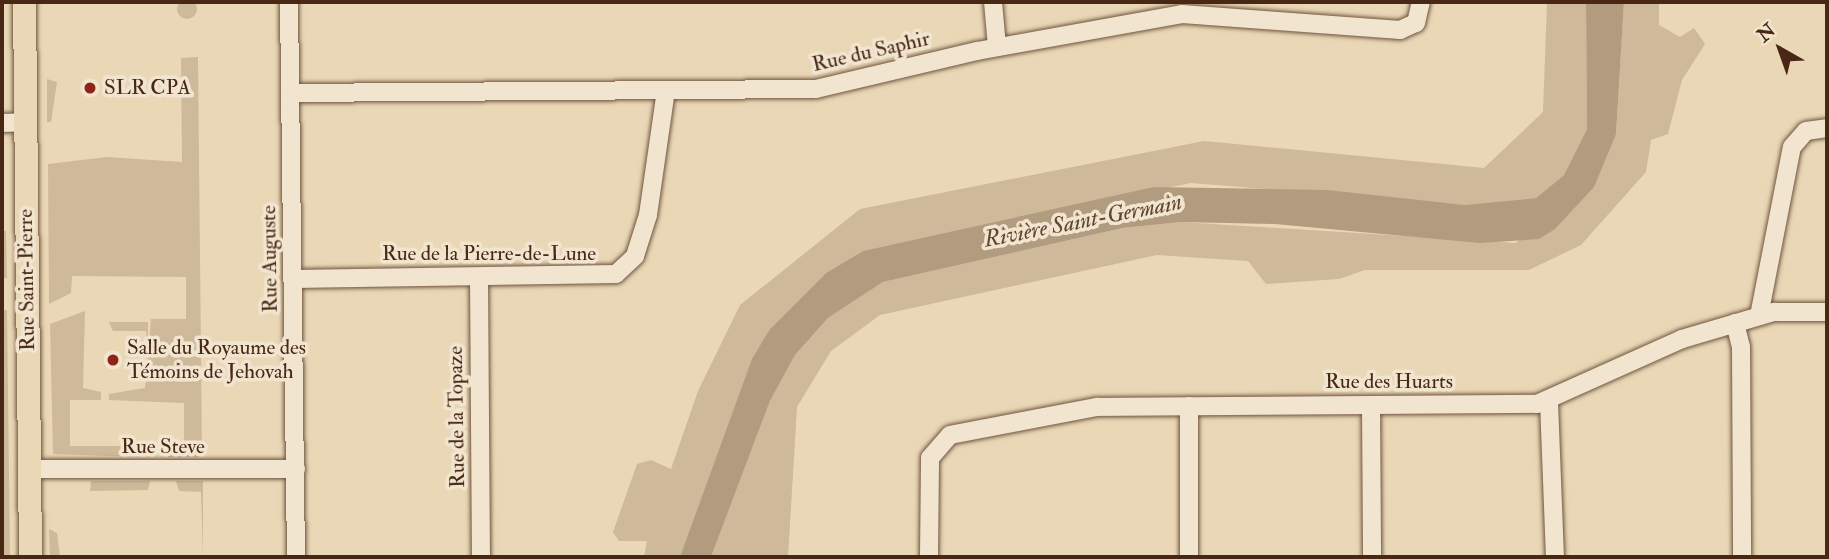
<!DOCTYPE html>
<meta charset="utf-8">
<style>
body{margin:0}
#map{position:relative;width:1829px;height:559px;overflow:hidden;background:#e9d7b6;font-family:"IM FELL Double Pica",serif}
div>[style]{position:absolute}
.green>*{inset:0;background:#ceb99b}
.round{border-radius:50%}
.water>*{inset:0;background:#b29c7f}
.roads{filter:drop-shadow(0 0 2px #70543d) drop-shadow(0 0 2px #70543d)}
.minor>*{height:18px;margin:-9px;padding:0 9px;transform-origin:9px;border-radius:9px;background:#f1e5d0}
.major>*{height:23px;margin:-11.5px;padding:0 11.5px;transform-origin:11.5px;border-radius:11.5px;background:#e9d7b6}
.dots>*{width:19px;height:19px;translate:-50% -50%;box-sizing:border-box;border:4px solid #f1e5d0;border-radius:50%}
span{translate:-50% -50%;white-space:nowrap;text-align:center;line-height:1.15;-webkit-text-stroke:7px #f1e5d0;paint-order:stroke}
.street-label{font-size:21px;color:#482815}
.poi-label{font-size:21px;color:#482815}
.left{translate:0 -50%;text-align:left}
.water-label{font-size:23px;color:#624530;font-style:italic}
.frame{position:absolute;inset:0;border:4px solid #482815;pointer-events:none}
.north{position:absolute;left:1745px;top:14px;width:70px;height:70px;-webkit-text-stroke:5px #f1e5d0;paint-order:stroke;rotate:320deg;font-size:19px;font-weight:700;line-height:28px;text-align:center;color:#482815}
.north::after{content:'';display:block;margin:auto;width:24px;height:32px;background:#482815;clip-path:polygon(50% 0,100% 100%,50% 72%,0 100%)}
</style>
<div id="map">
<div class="green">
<div class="round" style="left:177px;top:-1px;width:20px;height:20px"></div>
<div style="clip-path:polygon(1547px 2px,1586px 2px,1587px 129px,1564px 175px,1536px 198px,1465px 205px,1191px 183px,863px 251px,826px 273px,770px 329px,680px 557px,644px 557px,647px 541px,619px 541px,613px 532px,637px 464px,651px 460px,671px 469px,698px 391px,740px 305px,860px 209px,1204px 141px,1484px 168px,1543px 112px)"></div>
<div style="clip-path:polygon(1624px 2px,1659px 2px,1659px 25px,1680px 37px,1694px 28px,1705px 44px,1682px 80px,1668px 134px,1651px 140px,1646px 172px,1581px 245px,1529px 270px,1365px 270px,1339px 279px,1266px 284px,1248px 261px,1157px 255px,880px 315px,831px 351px,797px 407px,788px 557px,711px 557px,770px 401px,795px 355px,828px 318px,883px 282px,1123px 228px,1181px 222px,1516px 243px,1616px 134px)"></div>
<div style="clip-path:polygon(198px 57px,202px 457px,167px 457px,165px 447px,184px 446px,184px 403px,109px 400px,109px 394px,145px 388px,151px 319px,186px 319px,186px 277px,72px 276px,71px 293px,49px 304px,48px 164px,107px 157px,182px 162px,181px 58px)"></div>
<div style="clip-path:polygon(47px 79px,57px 82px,51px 122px,47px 122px)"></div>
<div style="clip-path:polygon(2px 231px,6px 231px,7px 278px,2px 278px)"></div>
<div style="clip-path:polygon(2px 310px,7px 310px,10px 557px,2px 557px)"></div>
<div style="clip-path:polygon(85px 311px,83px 388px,101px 392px,101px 400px,70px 400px,70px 446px,142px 446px,140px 457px,53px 454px,50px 324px)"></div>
<div style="clip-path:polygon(109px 322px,148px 322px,148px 345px,146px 331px,113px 331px)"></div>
<div style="clip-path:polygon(91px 481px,150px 481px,148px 490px,90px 491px)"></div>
<div style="clip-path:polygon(176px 481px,203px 481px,203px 557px,201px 492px,179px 491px)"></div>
<div style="clip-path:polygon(49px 529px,57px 533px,60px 557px,50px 557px)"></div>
</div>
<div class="water">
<div style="clip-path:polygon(1586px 2px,1624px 2px,1616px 134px,1594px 187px,1555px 229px,1539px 239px,1480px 243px,1275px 224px,1181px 222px,1123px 228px,883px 282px,828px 318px,795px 355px,770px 401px,711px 557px,680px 557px,752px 359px,770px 329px,826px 273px,863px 251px,1154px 187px,1327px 190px,1465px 205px,1536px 198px,1564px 175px,1587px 129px)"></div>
</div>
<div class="roads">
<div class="minor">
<div style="left:289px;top:2px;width:555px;rotate:89.28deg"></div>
<div style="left:993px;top:2px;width:45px;rotate:84.9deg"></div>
<div style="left:290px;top:93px;width:526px;rotate:-0.44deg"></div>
<div style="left:816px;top:89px;width:165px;rotate:-13.3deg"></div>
<div style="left:977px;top:51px;width:208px;rotate:-10.2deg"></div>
<div style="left:1182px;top:14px;width:219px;rotate:4.2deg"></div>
<div style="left:1400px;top:30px;width:17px;rotate:-24deg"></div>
<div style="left:1416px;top:23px;width:22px;rotate:-77deg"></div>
<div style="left:2px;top:123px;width:23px;rotate:-2deg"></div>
<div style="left:479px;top:277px;width:280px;rotate:89.6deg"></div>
<div style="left:293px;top:279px;width:323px;rotate:-0.9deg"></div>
<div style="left:616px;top:274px;width:26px;rotate:-43deg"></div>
<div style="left:635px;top:256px;width:43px;rotate:-72.4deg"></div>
<div style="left:648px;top:215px;width:126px;rotate:-81.8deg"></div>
<div style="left:1759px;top:316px;width:172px;rotate:-79deg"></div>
<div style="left:1792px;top:147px;width:21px;rotate:-49deg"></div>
<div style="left:1806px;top:131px;width:21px;rotate:-8deg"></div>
<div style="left:1735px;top:323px;width:25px;rotate:76deg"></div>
<div style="left:1741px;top:347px;width:210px;rotate:89.7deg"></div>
<div style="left:1549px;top:402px;width:155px;rotate:87.8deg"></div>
<div style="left:1371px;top:405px;width:152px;rotate:89.6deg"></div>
<div style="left:29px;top:469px;width:267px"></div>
<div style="left:929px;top:557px;width:99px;rotate:-89.4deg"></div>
<div style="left:930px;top:458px;width:30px;rotate:-49deg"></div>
<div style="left:950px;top:435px;width:150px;rotate:-10.8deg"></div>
<div style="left:1097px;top:407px;width:440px;rotate:-0.4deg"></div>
<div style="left:1537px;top:404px;width:159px;rotate:-24.1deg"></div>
<div style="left:1682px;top:339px;width:96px;rotate:-16.4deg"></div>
<div style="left:1774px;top:312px;width:53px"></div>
<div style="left:1189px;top:557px;width:151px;rotate:-90deg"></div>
</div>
<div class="major">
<div style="left:24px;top:2px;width:555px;rotate:89.38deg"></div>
</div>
</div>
<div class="dots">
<div style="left:90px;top:88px;background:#8f2418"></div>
<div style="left:113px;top:360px;background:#8f2418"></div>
</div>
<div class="street-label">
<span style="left:871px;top:52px;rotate:-13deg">Rue du Saphir</span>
<span style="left:489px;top:254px">Rue de la Pierre-de-Lune</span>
<span style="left:270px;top:259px;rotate:-91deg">Rue Auguste</span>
<span style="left:27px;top:280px;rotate:-91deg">Rue Saint-Pierre</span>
<span style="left:1389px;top:382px">Rue des Huarts</span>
<span style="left:457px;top:417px;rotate:-91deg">Rue de la Topaze</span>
<span style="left:163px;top:447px">Rue Steve</span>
</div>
<div class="poi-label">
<span class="left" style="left:104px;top:88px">SLR CPA</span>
<span class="left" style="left:127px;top:360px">Salle du Royaume des<br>Témoins de Jehovah</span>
</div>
<div class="water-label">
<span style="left:1083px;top:221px;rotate:-11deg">Rivière Saint-Germain</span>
</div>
<div class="frame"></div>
<div class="north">N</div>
</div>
